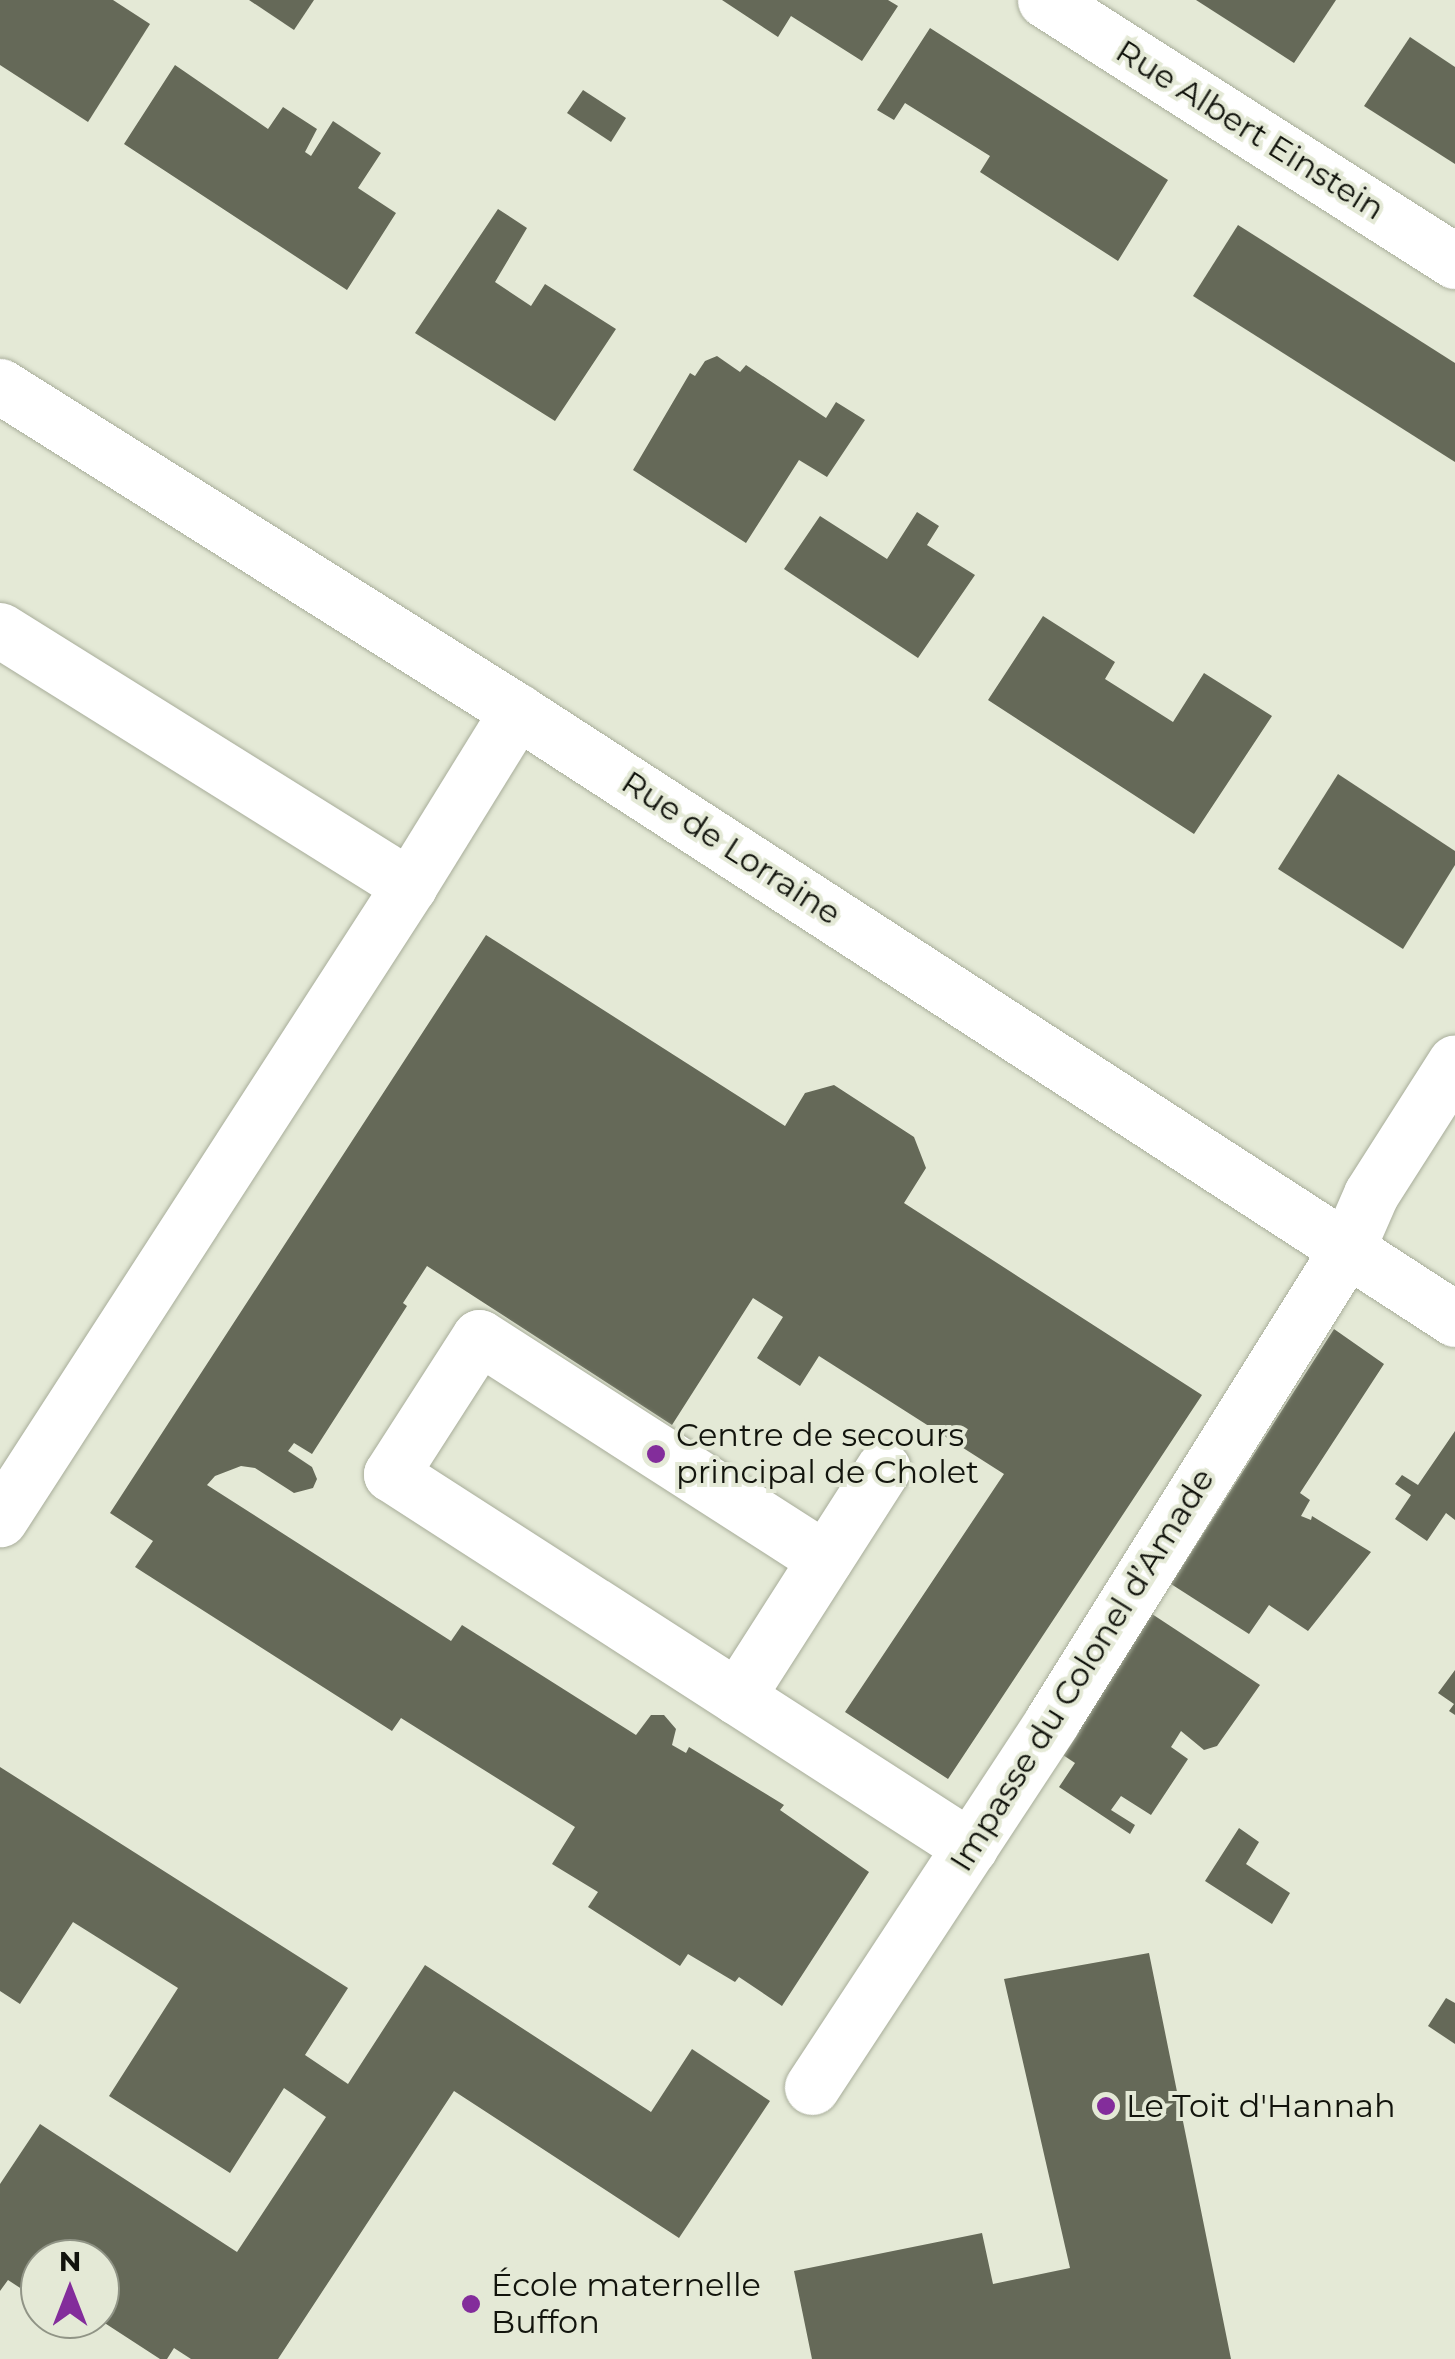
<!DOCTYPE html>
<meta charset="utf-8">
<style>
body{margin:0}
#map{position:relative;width:1455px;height:2359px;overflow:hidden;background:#e4e9d6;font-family:Montserrat,sans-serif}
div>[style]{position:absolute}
.building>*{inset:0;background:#656958}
.roads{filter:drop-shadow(0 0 2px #a8ad9a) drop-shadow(0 0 2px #a8ad9a)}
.minor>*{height:55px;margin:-27.5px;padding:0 27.5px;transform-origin:27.5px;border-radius:27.5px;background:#fff}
.major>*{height:55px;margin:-27.5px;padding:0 27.5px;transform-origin:27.5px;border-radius:27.5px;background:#fff}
.dots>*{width:28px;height:28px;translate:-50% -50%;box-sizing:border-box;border:5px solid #e4e9d6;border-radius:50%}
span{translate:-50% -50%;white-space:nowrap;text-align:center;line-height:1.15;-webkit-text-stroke:8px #e4e9d6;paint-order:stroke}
.street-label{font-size:32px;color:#12140d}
.poi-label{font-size:32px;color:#12140d}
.left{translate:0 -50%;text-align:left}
.north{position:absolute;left:20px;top:2239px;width:100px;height:100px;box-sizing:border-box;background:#e4e9d6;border:2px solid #909486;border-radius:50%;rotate:0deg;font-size:28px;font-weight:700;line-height:40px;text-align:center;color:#12140d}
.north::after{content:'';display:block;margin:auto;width:35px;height:45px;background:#832d9b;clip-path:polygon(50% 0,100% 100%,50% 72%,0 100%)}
</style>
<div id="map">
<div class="building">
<div style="clip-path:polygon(0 0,113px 0,150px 24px,88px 122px,0 65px)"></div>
<div style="clip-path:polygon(249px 0,314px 0,294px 30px)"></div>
<div style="clip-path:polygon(722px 0,888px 0,898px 6px,862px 61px,791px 16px,778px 37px)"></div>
<div style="clip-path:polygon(1196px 0,1336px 0,1294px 63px)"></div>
<div style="clip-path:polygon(930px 28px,1168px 180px,1118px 261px,980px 172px,990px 156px,905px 103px,894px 120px,877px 110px)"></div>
<div style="clip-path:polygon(1410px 37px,1455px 67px,1455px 164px,1364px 106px)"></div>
<div style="clip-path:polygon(175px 65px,268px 129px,283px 107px,317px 129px,305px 152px,311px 156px,333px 121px,381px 153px,358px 188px,396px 213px,347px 290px,124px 144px)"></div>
<div style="clip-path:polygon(583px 90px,626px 118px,611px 142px,567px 113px)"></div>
<div style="clip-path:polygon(498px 209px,527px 228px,495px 282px,531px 306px,545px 284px,616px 329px,555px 421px,415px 333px)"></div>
<div style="clip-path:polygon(1238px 225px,1455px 363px,1455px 462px,1193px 296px)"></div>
<div style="clip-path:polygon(717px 356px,740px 372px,746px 365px,826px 418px,836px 402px,865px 420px,827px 477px,799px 460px,746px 543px,633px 470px,690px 373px,695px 376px,705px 361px)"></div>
<div style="clip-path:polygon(917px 512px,939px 526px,927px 545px,975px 575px,918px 658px,784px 569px,820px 516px,887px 559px)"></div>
<div style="clip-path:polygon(1043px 616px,1115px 662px,1105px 679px,1173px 722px,1204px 673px,1272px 716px,1194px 834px,988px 700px)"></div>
<div style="clip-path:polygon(1338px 774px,1455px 851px,1455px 865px,1403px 949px,1278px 869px)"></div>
<div style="clip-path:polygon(486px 935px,785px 1126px,805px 1093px,834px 1085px,914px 1137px,926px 1168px,904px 1203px,1202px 1395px,948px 1779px,845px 1712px,1004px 1474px,819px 1356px,800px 1386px,757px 1358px,783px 1317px,753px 1298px,672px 1425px,427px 1266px,403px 1303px,407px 1306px,312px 1454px,294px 1443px,288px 1451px,312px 1467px,317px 1479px,313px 1488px,294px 1493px,255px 1468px,241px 1466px,215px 1476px,207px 1485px,451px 1641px,462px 1625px,636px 1735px,651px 1715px,664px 1715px,676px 1729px,672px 1745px,686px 1753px,689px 1747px,784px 1805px,780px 1810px,869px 1872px,782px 2006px,739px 1977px,735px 1982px,688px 1954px,680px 1966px,588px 1907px,598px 1892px,552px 1864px,575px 1827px,401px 1718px,392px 1731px,135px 1567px,153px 1541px,110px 1513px)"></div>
<div style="clip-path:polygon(1334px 1329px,1384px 1364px,1300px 1493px,1310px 1500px,1301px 1516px,1311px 1520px,1312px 1516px,1371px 1552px,1308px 1631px,1269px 1605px,1249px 1634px,1171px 1584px)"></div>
<div style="clip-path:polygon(1455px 1431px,1455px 1520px,1446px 1513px,1427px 1541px,1395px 1519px,1411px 1495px,1395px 1484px,1402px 1475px,1418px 1485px)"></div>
<div style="clip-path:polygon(1152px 1614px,1260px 1685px,1217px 1746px,1204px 1750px,1181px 1731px,1171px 1747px,1188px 1759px,1151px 1815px,1121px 1796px,1111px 1810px,1135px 1825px,1130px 1834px,1059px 1787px,1075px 1763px,1063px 1755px)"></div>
<div style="clip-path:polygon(1455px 1670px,1455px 1715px,1449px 1711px,1454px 1704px,1438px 1693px)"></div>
<div style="clip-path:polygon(0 1767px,348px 1988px,305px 2055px,348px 2084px,425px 1965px,651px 2112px,692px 2049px,770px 2101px,679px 2238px,454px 2091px,278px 2359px,191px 2359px,174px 2348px,167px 2359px,160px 2359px,100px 2320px,100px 2259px,40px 2259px,40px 2301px,8px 2280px,0 2291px,0 2184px,40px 2124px,237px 2252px,326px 2117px,284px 2088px,230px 2173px,109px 2096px,178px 1988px,73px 1922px,20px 2004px,0 1991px)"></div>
<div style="clip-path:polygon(1239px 1828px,1259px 1842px,1246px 1864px,1290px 1893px,1272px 1924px,1205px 1881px)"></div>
<div style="clip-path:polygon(1149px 1953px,1231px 2359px,812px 2359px,794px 2271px,982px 2233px,993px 2284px,1070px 2268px,1004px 1979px)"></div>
<div style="clip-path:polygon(1446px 1998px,1455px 2003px,1455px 2044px,1428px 2026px)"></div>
<div style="clip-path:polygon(67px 2319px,90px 2319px,83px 2330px)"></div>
</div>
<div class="roads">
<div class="minor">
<div style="left:1045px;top:0;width:486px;rotate:32.5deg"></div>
<div style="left:0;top:630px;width:483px;rotate:32deg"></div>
<div style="left:409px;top:886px;width:754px;rotate:122.87deg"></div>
<div style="left:409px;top:886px;width:206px;rotate:-58.3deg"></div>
<div style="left:825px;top:1559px;width:411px;rotate:-147.3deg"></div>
<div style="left:479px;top:1337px;width:163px;rotate:122.7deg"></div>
<div style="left:391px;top:1474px;width:689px;rotate:32.79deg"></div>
<div style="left:737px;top:1697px;width:271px;rotate:-57.4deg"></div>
<div style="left:812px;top:2087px;width:438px;rotate:-56.7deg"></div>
<div style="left:1052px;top:1721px;width:557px;rotate:-57.99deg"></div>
<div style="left:1347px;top:1249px;width:60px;rotate:-66.4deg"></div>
<div style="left:1371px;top:1194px;width:156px;rotate:-57.5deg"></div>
</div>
<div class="major">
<div style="left:0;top:386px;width:611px;rotate:32.15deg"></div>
<div style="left:517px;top:711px;width:1118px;rotate:32.95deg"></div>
</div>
</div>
<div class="dots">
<div style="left:656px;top:1454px;background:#832d9b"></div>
<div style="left:1106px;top:2106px;background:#832d9b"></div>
<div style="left:471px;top:2304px;background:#832d9b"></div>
</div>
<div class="street-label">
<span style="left:1250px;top:130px;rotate:32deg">Rue Albert Einstein</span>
<span style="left:731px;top:848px;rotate:33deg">Rue de Lorraine</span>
<span style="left:1082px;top:1670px;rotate:-58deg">Impasse du Colonel d’Amade</span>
</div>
<div class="poi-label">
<span class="left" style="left:676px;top:1454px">Centre de secours<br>principal de Cholet</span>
<span class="left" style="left:1126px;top:2106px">Le Toit d'Hannah</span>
<span class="left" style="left:491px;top:2304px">École maternelle<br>Buffon</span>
</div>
<div class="north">N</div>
</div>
